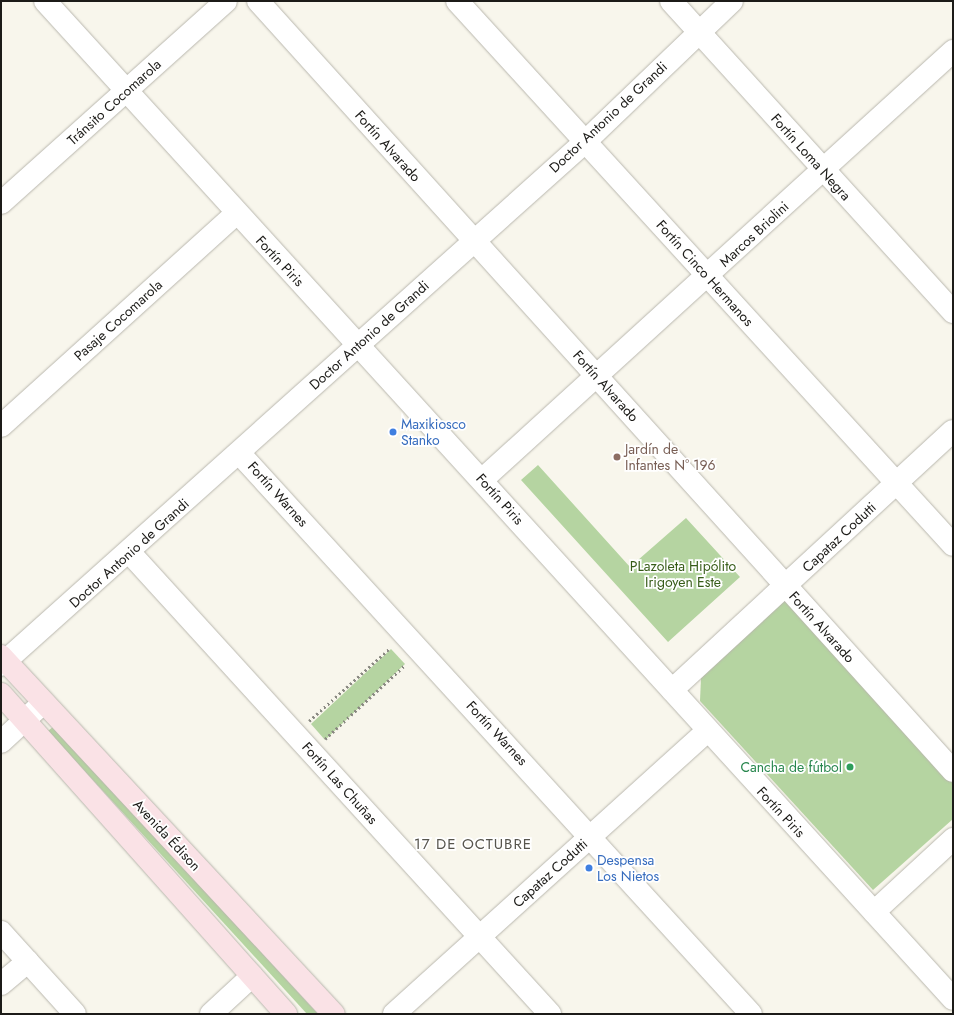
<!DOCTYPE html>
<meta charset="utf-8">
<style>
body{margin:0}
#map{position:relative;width:954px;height:1015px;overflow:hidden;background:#f8f6ec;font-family:Jost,sans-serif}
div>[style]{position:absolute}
.green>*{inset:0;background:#b5d4a1}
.path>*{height:2.5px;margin-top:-1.25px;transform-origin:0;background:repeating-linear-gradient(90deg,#8a8982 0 2px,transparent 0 5px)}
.roads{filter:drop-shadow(0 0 1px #b9b7ae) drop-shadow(0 0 1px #b9b7ae)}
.minor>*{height:22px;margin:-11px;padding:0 11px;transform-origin:11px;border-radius:11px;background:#fff}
.secondary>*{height:22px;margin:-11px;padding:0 11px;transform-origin:11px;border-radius:11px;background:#fae2e6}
.dots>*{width:11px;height:11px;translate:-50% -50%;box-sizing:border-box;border:2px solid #fff;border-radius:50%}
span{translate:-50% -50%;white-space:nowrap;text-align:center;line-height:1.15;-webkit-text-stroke:3.5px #fff;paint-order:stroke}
.street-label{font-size:14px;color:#1c1b18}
.shop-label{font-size:14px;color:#366cbe}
.left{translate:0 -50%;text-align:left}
.education-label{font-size:14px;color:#785e54}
.park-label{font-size:14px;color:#375c18}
.leisure-label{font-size:14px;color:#27864d}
.right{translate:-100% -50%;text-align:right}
.neighbourhood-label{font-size:15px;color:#57554d;letter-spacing:1px}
.frame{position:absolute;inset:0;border:2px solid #1c1b18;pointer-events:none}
</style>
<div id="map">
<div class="green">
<div style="clip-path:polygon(538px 465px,630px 567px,686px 518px,740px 577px,668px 642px,521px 480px)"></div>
<div style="clip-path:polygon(784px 599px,953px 781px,953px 819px,873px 890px,700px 701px,701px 678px)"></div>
<div style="clip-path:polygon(391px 649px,405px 664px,325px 740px,311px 724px)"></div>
<div style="clip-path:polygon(54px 726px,318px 1014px,307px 1014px,48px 731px)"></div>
</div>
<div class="path">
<div style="left:309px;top:721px;width:109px;rotate:-42deg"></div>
<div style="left:325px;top:739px;width:109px;rotate:-42.8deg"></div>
</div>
<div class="roads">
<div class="minor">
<div style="left:45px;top:1px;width:1349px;rotate:47.7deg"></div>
<div style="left:258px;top:1px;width:1037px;rotate:47.93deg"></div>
<div style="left:457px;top:1px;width:736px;rotate:47.64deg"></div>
<div style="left:671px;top:1px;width:420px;rotate:47.8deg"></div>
<div style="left:1px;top:203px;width:302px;rotate:-41.9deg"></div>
<div style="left:1px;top:426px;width:316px;rotate:-42.1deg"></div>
<div style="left:240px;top:454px;width:758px;rotate:47.62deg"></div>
<div style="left:483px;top:479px;width:636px;rotate:-42.32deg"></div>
<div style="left:130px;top:553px;width:624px;rotate:47.66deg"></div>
<div style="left:1px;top:665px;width:785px;rotate:-41.85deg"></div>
<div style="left:586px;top:141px;width:202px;rotate:-43.8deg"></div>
<div style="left:672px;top:690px;width:382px;rotate:-42.7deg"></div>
<div style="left:1px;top:742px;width:57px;rotate:-42.9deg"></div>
<div style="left:874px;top:912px;width:108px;rotate:-42.7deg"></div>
<div style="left:1px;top:932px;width:110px;rotate:47.9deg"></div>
<div style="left:1px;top:984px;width:35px;rotate:-40deg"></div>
<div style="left:211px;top:1014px;width:56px;rotate:-42.8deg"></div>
<div style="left:394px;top:1014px;width:422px;rotate:-42.1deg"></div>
</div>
<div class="secondary">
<div style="left:1px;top:656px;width:489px;rotate:47.1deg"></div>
<div style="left:1px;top:694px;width:429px;rotate:48.3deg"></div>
</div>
</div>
<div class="dots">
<div style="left:393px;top:432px;background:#3f7fe0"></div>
<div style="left:617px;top:457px;background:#8d6e63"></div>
<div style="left:850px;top:767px;background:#2e9e5b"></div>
<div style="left:589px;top:868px;background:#3f7fe0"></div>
</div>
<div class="street-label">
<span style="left:114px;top:102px;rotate:-42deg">Tránsito Cocomarola</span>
<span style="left:608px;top:117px;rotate:-43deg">Doctor Antonio de Grandi</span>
<span style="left:388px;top:146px;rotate:48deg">Fortín Alvarado</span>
<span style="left:811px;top:157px;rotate:48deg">Fortín Loma Negra</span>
<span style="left:754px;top:234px;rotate:-43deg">Marcos Briolini</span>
<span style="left:280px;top:261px;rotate:47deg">Fortín Piris</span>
<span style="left:705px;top:273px;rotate:48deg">Fortín Cinco Hermanos</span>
<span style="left:118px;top:320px;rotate:-42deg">Pasaje Cocomarola</span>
<span style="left:369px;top:335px;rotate:-42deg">Doctor Antonio de Grandi</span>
<span style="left:606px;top:386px;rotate:48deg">Fortín Alvarado</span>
<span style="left:278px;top:494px;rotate:48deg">Fortín Warnes</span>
<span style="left:500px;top:499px;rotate:48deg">Fortín Piris</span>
<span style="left:839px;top:537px;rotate:-43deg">Capataz Codutti</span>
<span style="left:129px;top:553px;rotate:-42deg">Doctor Antonio de Grandi</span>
<span style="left:822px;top:627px;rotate:48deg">Fortín Alvarado</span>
<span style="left:497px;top:733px;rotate:47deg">Fortín Warnes</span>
<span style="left:340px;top:783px;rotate:48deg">Fortín Las Chuñas</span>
<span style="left:781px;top:812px;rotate:47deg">Fortín Piris</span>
<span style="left:167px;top:835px;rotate:47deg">Avenida Édison</span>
<span style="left:550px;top:873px;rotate:-42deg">Capataz Codutti</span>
</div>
<div class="shop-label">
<span class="left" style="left:401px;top:432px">Maxikiosco<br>Stanko</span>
<span class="left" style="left:597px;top:868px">Despensa<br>Los Nietos</span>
</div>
<div class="education-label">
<span class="left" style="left:625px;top:457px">Jardín de<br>Infantes N° 196</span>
</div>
<div class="park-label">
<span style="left:683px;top:574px">PLazoleta Hipólito<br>Irigoyen Este</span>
</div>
<div class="leisure-label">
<span class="right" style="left:842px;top:767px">Cancha de fútbol</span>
</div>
<div class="neighbourhood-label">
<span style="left:473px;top:845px">17 DE OCTUBRE</span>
</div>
<div class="frame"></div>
</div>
